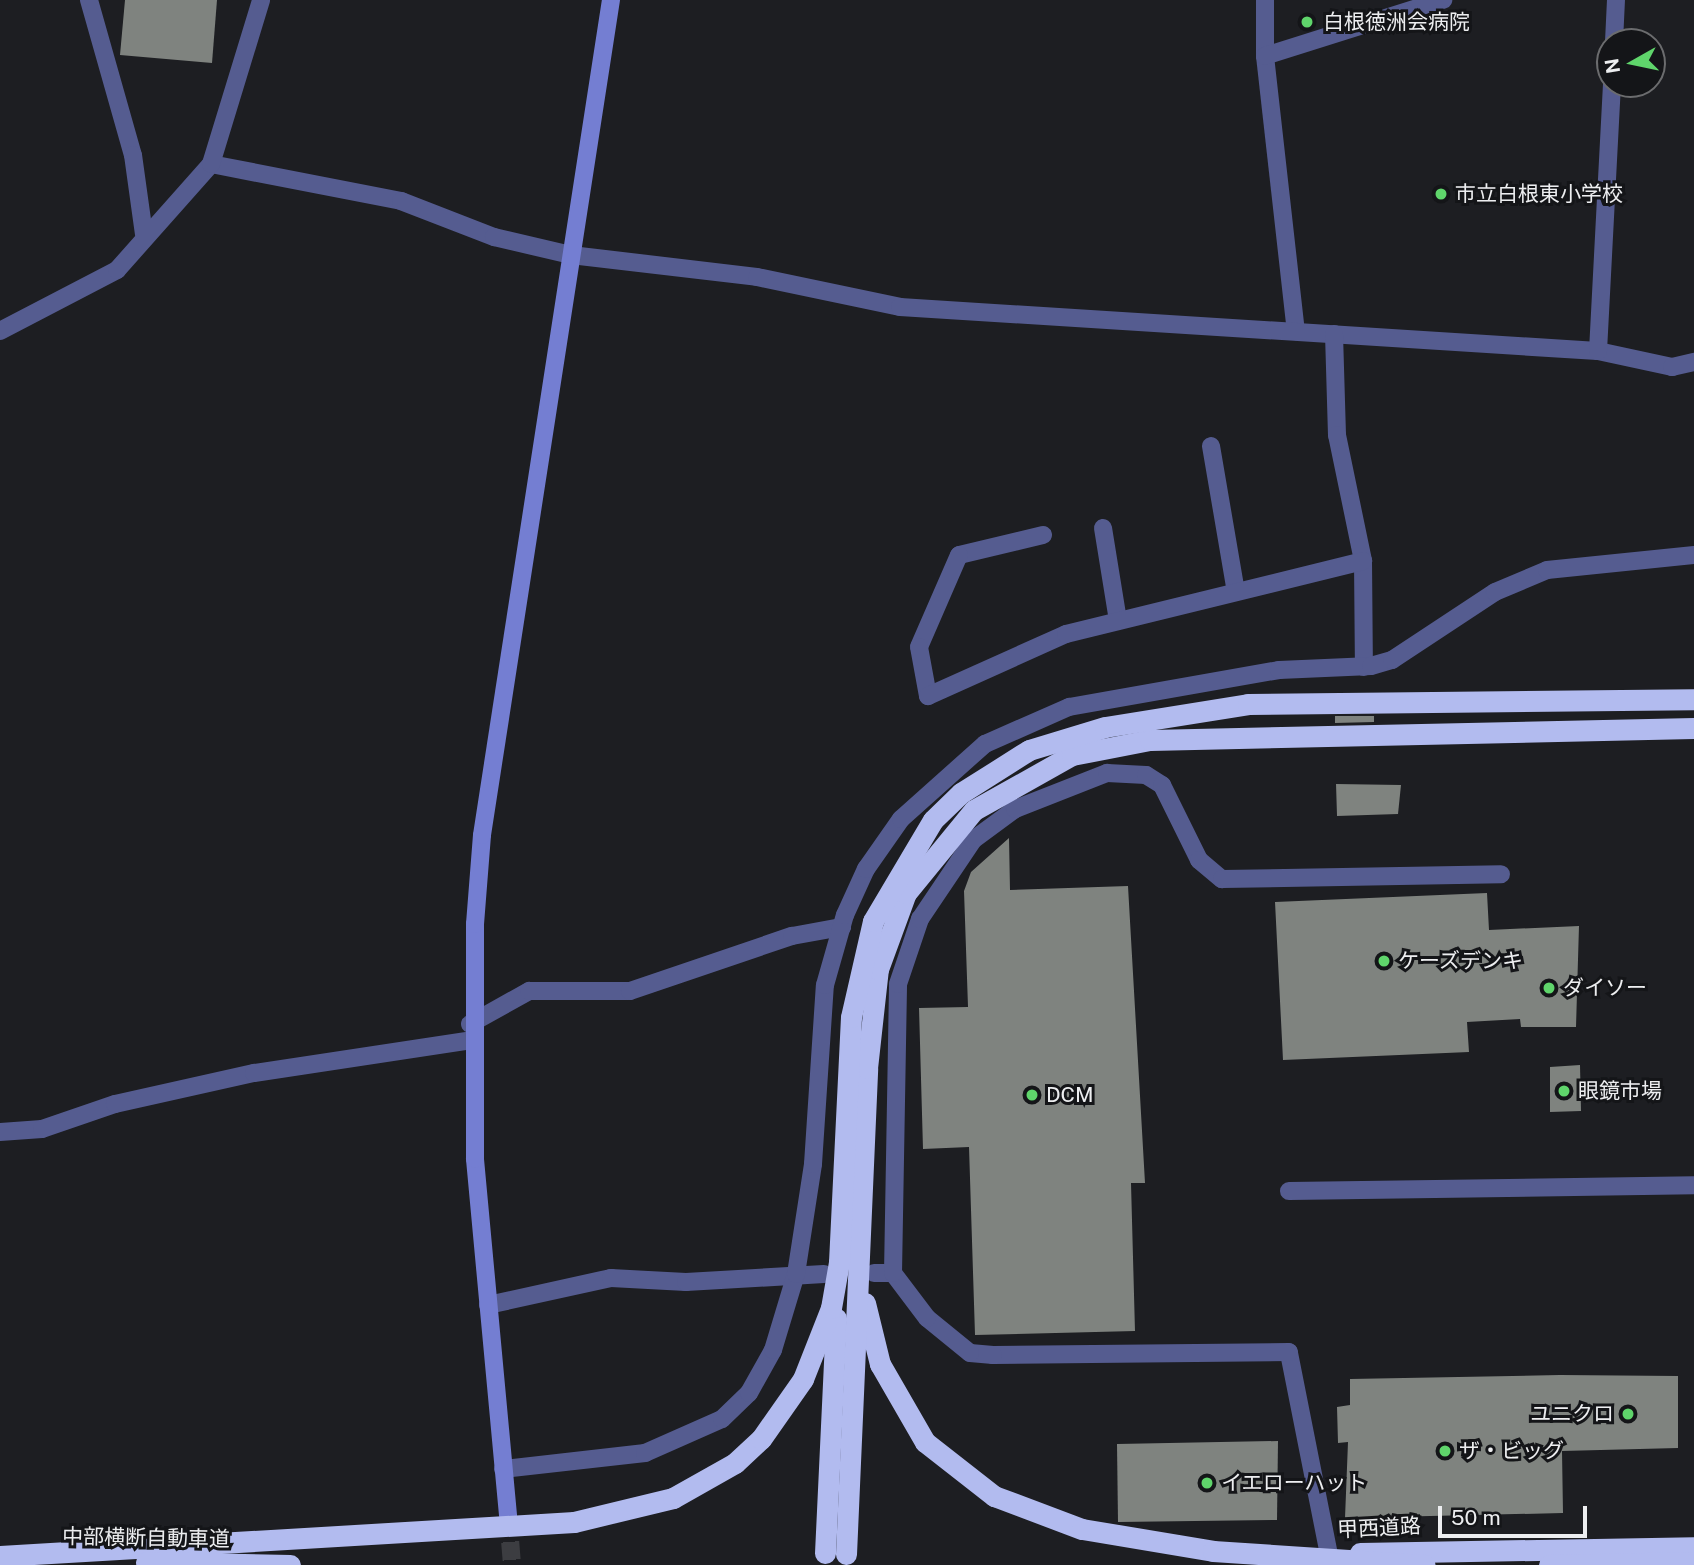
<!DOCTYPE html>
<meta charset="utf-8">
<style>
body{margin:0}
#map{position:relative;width:1694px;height:1565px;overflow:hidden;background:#1d1e22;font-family:"Public Sans","Noto Sans JP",sans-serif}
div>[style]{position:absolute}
.building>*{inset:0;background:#7f837f}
.secondary-tunnel>*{height:18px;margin-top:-9px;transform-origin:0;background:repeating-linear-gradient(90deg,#3c3d41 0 18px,transparent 0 27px)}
.street>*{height:18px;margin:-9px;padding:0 9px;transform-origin:9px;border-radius:9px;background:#555c90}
.secondary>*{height:18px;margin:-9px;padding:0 9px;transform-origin:9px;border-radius:9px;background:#747ed2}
.highway>*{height:21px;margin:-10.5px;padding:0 10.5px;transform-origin:10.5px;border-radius:10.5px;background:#b2bbef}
.highway-bridge>*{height:21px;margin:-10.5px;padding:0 10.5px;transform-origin:10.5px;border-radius:10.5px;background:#b2bbef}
.dots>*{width:19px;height:19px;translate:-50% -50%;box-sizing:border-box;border:4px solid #141518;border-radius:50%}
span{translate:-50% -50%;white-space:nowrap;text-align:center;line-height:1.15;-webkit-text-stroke:6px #141518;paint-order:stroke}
.poi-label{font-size:21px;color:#edeef0}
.left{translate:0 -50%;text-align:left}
.right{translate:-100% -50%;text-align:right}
.street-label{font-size:21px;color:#edeef0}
.north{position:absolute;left:1596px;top:28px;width:70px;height:70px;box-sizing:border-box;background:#141518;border:2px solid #6b6c6e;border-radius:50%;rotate:261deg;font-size:19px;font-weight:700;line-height:28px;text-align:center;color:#edeef0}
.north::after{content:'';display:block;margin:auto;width:24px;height:32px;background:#5fd56b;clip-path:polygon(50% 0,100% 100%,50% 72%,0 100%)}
.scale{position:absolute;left:1438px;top:1506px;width:149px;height:32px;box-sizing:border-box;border:4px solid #edeef0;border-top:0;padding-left:9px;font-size:21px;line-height:24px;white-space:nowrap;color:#edeef0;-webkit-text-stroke:5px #141518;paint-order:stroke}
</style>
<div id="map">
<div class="building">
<div style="clip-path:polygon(125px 0,217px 0,212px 63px,120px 55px)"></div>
<div style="clip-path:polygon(1335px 716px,1374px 716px,1374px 722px,1335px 723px)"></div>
<div style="clip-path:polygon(1336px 784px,1401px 785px,1398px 814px,1337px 816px)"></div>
<div style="clip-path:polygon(1009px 838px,1010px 890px,1128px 886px,1145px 1183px,1131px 1183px,1135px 1331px,975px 1335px,969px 1147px,923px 1149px,919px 1008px,968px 1007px,964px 891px,971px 872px)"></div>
<div style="clip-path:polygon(1487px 893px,1489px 930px,1579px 926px,1576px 1027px,1521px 1027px,1520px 1019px,1467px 1022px,1469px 1052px,1283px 1060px,1275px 902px)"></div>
<div style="clip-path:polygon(1580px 1065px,1581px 1111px,1550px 1112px,1550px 1067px)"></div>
<div style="clip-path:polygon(1560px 1375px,1678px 1376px,1678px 1448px,1562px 1451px,1563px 1513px,1345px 1518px,1348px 1442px,1338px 1443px,1337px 1407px,1350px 1405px,1350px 1379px)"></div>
<div style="clip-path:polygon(1278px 1441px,1277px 1520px,1118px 1522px,1117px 1444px)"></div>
</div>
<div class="secondary-tunnel">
<div style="left:508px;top:1515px;width:50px;rotate:85.4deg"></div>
</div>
<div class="street">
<div style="left:89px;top:0;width:161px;rotate:74.2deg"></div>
<div style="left:133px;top:155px;width:80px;rotate:82.1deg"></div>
<div style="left:1265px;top:0;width:56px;rotate:90deg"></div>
<div style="left:1265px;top:56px;width:277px;rotate:83.6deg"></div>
<div style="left:1614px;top:42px;width:42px;rotate:-87.3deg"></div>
<div style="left:1265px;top:56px;width:187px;rotate:-17.5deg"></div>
<div style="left:211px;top:164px;width:194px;rotate:11deg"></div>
<div style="left:401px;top:201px;width:100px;rotate:21.2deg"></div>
<div style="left:494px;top:237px;width:79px;rotate:13.2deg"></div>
<div style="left:571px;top:255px;width:187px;rotate:6.7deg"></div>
<div style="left:757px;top:277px;width:146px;rotate:11.8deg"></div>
<div style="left:900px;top:307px;width:699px;rotate:3.61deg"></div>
<div style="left:1598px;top:351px;width:76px;rotate:12.2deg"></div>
<div style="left:1672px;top:367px;width:23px;rotate:-13deg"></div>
<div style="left:0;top:331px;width:132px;rotate:-27.5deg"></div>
<div style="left:117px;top:270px;width:142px;rotate:-48.4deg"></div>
<div style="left:211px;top:164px;width:171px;rotate:-73deg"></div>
<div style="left:1334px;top:334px;width:101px;rotate:88.3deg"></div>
<div style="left:1337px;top:435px;width:129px;rotate:78.3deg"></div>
<div style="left:1363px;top:561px;width:106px;rotate:89.5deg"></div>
<div style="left:1598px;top:351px;width:267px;rotate:-87deg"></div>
<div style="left:1211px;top:446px;width:148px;rotate:80.3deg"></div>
<div style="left:1103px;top:528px;width:94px;rotate:80.8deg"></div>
<div style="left:1043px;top:535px;width:86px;rotate:166.6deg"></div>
<div style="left:959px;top:555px;width:100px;rotate:113.5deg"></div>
<div style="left:919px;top:647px;width:50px;rotate:79.6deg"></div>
<div style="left:928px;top:696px;width:151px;rotate:-24.2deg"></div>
<div style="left:1066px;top:634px;width:306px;rotate:-13.8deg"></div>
<div style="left:470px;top:1024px;width:68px;rotate:-29.2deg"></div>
<div style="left:529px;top:991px;width:101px"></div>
<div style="left:630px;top:991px;width:171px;rotate:-18.8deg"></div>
<div style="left:792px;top:936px;width:51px;rotate:-10.2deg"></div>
<div style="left:0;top:1132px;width:42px;rotate:-4.1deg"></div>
<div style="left:42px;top:1129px;width:77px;rotate:-18.9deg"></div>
<div style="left:115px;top:1104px;width:142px;rotate:-12.6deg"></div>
<div style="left:254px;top:1073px;width:220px;rotate:-8.6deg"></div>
<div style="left:1289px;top:1191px;width:405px;rotate:-0.8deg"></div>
<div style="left:874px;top:1273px;width:19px"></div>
<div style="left:488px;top:1305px;width:126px;rotate:-12.4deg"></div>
<div style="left:611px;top:1278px;width:75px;rotate:3.1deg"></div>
<div style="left:686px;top:1282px;width:138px;rotate:-3.3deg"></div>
<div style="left:503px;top:1469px;width:143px;rotate:-6.4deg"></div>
<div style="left:645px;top:1453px;width:84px;rotate:-23.8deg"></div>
<div style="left:722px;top:1419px;width:37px;rotate:-44deg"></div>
<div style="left:749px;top:1393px;width:49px;rotate:-60.8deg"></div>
<div style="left:773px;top:1350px;width:79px;rotate:-73.2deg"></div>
<div style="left:796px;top:1274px;width:111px;rotate:-81.2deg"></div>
<div style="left:813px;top:1164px;width:179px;rotate:-86.2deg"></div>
<div style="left:825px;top:985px;width:73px;rotate:-74.1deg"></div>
<div style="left:845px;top:915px;width:51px;rotate:-65.5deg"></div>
<div style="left:866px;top:869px;width:61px;rotate:-55deg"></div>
<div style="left:901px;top:819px;width:113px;rotate:-41.8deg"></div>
<div style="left:985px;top:744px;width:92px;rotate:-23.8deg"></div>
<div style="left:1069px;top:707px;width:213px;rotate:-10deg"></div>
<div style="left:1279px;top:670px;width:92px;rotate:-2.5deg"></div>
<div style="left:1371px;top:666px;width:22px;rotate:-16deg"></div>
<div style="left:1392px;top:660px;width:123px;rotate:-33.4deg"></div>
<div style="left:1495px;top:592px;width:56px;rotate:-22.9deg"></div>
<div style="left:1547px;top:570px;width:148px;rotate:-5.8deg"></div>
<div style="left:1331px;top:1565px;width:217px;rotate:-101.2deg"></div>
<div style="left:1289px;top:1352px;width:296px;rotate:179.4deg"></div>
<div style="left:993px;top:1355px;width:23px;rotate:-175deg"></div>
<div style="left:970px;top:1353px;width:55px;rotate:-140.9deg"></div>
<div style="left:927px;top:1318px;width:56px;rotate:-127.1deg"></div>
<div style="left:893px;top:1273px;width:289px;rotate:-89deg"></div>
<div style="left:898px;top:984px;width:69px;rotate:-71.3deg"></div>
<div style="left:920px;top:919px;width:95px;rotate:-56.1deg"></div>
<div style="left:973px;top:840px;width:52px;rotate:-36.4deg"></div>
<div style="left:1015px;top:809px;width:99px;rotate:-21.4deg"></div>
<div style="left:1107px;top:773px;width:39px;rotate:3deg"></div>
<div style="left:1146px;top:775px;width:19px;rotate:32deg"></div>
<div style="left:1162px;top:785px;width:84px;rotate:63.7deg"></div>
<div style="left:1199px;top:860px;width:30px;rotate:40deg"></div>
<div style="left:1222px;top:879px;width:279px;rotate:-1deg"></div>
</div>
<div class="secondary">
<div style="left:508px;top:1515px;width:358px;rotate:-95.3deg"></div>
<div style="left:475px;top:1159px;width:235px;rotate:-90deg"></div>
<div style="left:475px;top:924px;width:89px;rotate:-85.5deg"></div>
<div style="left:482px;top:835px;width:845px;rotate:-81.22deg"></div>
</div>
<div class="highway">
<div style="left:865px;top:1303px;width:63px;rotate:76.2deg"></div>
<div style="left:880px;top:1364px;width:90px;rotate:60deg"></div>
<div style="left:925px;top:1442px;width:88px;rotate:38deg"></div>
<div style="left:994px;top:1496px;width:94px;rotate:20.6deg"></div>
<div style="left:825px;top:1553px;width:235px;rotate:-87.3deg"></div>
<div style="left:1360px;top:1553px;width:334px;rotate:-1deg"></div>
<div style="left:846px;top:1554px;width:486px;rotate:-87.5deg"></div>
<div style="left:867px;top:1068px;width:100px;rotate:-83.7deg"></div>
<div style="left:878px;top:969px;width:81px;rotate:-69.8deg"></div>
<div style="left:906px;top:893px;width:107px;rotate:-50.7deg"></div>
<div style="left:974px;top:810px;width:112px;rotate:-29.3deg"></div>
<div style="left:1072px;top:755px;width:79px;rotate:-10.9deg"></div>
<div style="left:1150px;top:740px;width:544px;rotate:-1.26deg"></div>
<div style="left:0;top:1556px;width:575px;rotate:-3.39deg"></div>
<div style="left:574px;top:1522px;width:102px;rotate:-13.6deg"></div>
<div style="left:673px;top:1498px;width:71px;rotate:-29.4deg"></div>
<div style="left:735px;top:1463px;width:35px;rotate:-43deg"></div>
<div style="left:761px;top:1439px;width:73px;rotate:-55deg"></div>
<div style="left:803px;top:1379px;width:76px;rotate:-68.5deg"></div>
<div style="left:831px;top:1308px;width:47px;rotate:-80.1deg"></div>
<div style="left:839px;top:1262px;width:245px;rotate:-87.2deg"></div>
<div style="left:851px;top:1017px;width:98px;rotate:-77.1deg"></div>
<div style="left:873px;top:921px;width:117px;rotate:-59.3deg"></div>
<div style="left:933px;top:820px;width:39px;rotate:-44deg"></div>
<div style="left:961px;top:793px;width:80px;rotate:-32.3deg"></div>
<div style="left:1029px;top:750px;width:79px;rotate:-16.8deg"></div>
<div style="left:1105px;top:727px;width:145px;rotate:-9.1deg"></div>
<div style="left:1248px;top:704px;width:446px;rotate:-0.6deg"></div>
<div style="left:146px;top:1562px;width:144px;rotate:1.2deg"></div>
<div style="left:1549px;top:1565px;width:145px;rotate:-1.2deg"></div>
</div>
<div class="highway-bridge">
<div style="left:1082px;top:1529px;width:133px;rotate:9.5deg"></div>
<div style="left:1213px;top:1551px;width:212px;rotate:3.8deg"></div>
</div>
<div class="dots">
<div style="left:1307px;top:22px;background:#5fd56b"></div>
<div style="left:1441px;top:194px;background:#5fd56b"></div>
<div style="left:1384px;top:961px;background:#5fd56b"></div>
<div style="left:1549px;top:988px;background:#5fd56b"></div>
<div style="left:1564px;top:1091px;background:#5fd56b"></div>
<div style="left:1032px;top:1095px;background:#5fd56b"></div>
<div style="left:1628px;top:1414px;background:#5fd56b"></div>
<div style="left:1445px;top:1451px;background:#5fd56b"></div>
<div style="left:1207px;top:1483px;background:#5fd56b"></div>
</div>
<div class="poi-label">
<span class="left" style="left:1323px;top:22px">白根徳洲会病院</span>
<span class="left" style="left:1455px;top:194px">市立白根東小学校</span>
<span class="left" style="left:1398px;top:961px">ケーズデンキ</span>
<span class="left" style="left:1563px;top:988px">ダイソー</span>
<span class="left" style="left:1578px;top:1091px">眼鏡市場</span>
<span class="left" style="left:1046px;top:1095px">DCM</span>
<span class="right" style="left:1614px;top:1414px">ユニクロ</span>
<span class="left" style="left:1459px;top:1451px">ザ・ビッグ</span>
<span class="left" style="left:1221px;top:1483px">イエローハット</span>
</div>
<div class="street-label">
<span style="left:1379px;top:1528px;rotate:-3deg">甲西道路</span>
<span style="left:146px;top:1538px;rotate:1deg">中部横断自動車道</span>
</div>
<div class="north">N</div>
<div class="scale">50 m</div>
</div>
